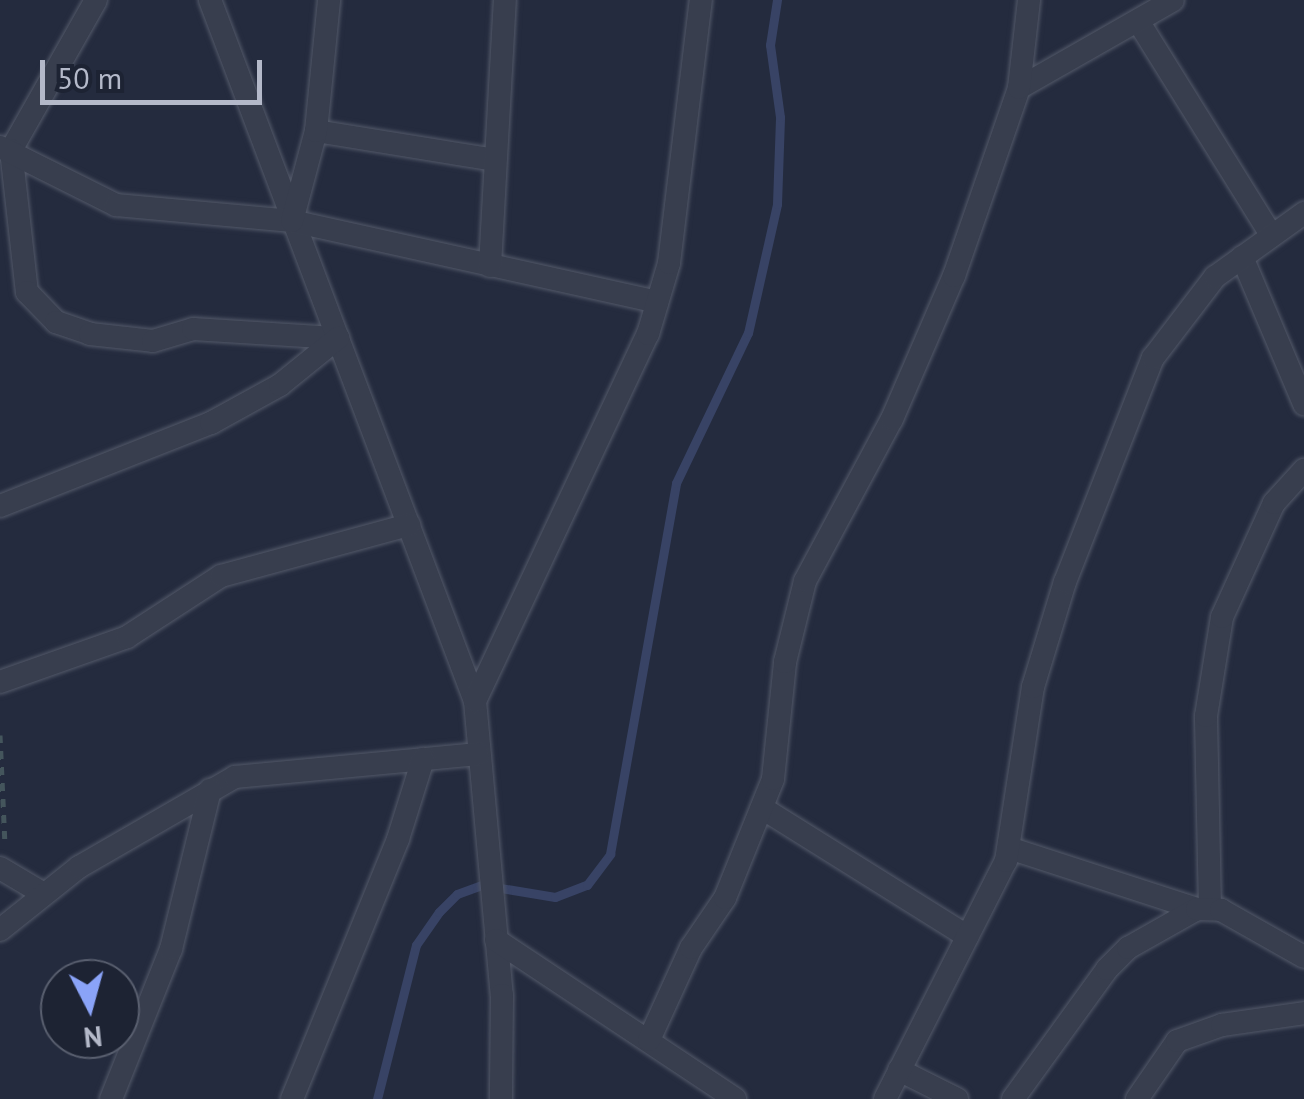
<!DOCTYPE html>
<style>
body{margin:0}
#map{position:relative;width:1304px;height:1099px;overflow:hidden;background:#242b3e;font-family:"PT Sans",sans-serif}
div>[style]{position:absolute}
.stream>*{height:9px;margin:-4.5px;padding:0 4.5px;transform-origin:4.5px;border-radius:4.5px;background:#384365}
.path>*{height:5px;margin-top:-2.5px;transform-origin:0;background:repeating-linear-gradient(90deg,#44555c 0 8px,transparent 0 16px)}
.roads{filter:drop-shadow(0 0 2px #535969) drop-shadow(0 0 2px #535969)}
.minor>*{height:22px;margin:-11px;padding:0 11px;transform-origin:11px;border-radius:11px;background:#383e4e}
span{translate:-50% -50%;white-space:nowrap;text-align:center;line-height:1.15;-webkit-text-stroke:8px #1d2333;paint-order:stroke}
.north{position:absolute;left:40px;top:959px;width:100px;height:100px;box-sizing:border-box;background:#1d2333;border:2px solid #595f6f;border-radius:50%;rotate:174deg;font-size:28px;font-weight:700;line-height:40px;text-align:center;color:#b4b9c9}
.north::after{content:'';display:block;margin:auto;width:35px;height:45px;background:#8aa3f8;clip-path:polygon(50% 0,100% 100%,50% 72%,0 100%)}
.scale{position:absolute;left:40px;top:60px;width:222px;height:45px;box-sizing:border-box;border:5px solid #b4b9c9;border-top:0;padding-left:12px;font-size:30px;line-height:35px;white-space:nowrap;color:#b4b9c9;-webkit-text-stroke:8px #1d2333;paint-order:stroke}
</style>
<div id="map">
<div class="stream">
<div style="left:377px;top:1099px;width:159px;rotate:-75.8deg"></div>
<div style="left:416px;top:945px;width:40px;rotate:-55.1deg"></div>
<div style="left:439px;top:912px;width:25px;rotate:-45deg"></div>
<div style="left:457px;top:894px;width:27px;rotate:-20deg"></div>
<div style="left:482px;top:885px;width:74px;rotate:9.3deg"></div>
<div style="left:555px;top:897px;width:34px;rotate:-21deg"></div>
<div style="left:587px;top:885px;width:39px;rotate:-53deg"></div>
<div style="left:610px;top:854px;width:377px;rotate:-79.9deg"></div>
<div style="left:676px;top:483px;width:166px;rotate:-64.4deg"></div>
<div style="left:748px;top:333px;width:132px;rotate:-77.3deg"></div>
<div style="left:777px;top:204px;width:87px;rotate:-88deg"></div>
<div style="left:780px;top:117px;width:73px;rotate:-97.9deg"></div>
<div style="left:770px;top:45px;width:46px;rotate:-81.2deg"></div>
</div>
<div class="path">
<div style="left:0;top:735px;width:111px;rotate:87.4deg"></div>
</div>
<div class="roads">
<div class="minor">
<div style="left:96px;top:0;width:172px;rotate:119.5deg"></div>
<div style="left:11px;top:150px;width:143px;rotate:83.6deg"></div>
<div style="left:27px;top:292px;width:42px;rotate:46deg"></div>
<div style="left:56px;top:322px;width:36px;rotate:19deg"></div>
<div style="left:90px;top:334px;width:63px;rotate:6.3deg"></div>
<div style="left:153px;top:341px;width:42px;rotate:-16.7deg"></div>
<div style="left:193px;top:329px;width:145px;rotate:3.6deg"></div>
<div style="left:210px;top:0;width:749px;rotate:69.29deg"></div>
<div style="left:475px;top:701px;width:295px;rotate:84.8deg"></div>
<div style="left:502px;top:995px;width:104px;rotate:90.6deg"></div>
<div style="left:1138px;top:21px;width:252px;rotate:58.1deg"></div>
<div style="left:1019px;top:88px;width:177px;rotate:-29.7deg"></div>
<div style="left:316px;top:131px;width:181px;rotate:9.2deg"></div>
<div style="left:0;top:147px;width:130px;rotate:26.6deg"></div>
<div style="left:116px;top:205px;width:177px;rotate:5.2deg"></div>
<div style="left:292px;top:221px;width:374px;rotate:12.5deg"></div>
<div style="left:292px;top:221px;width:93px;rotate:-75.1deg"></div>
<div style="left:316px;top:131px;width:132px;rotate:-84.3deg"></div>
<div style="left:1242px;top:257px;width:160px;rotate:67.1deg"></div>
<div style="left:490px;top:266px;width:266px;rotate:-86.8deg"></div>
<div style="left:0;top:506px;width:227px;rotate:-21.5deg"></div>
<div style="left:211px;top:423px;width:79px;rotate:-28.8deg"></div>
<div style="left:280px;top:385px;width:75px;rotate:-39deg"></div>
<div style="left:0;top:682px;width:135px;rotate:-19.5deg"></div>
<div style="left:127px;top:637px;width:112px;rotate:-33deg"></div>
<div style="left:221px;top:576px;width:195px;rotate:-15.2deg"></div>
<div style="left:475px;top:701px;width:406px;rotate:-64.8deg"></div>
<div style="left:648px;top:334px;width:74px;rotate:-73.5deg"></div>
<div style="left:669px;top:263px;width:265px;rotate:-83.1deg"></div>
<div style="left:762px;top:808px;width:242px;rotate:32deg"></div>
<div style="left:1009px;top:848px;width:198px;rotate:18deg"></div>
<div style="left:0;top:868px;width:51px;rotate:30.6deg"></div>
<div style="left:1210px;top:909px;width:193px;rotate:-91.2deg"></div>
<div style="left:1206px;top:716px;width:100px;rotate:-80.8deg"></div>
<div style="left:1222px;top:617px;width:125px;rotate:-65.5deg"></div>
<div style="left:1274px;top:503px;width:45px;rotate:-47.7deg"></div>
<div style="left:0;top:930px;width:101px;rotate:-38.6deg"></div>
<div style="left:79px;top:867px;width:180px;rotate:-30deg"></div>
<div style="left:235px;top:777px;width:244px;rotate:-5.4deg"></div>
<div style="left:496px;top:940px;width:287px;rotate:33.6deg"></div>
<div style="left:649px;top:1040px;width:101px;rotate:-65.5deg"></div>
<div style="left:691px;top:948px;width:60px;rotate:-55.8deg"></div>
<div style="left:725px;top:898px;width:128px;rotate:-68deg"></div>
<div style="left:773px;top:779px;width:118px;rotate:-84.1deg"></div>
<div style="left:785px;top:662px;width:83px;rotate:-76.1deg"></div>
<div style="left:805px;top:581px;width:184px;rotate:-61.8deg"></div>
<div style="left:892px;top:419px;width:156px;rotate:-66.6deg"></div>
<div style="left:954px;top:276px;width:199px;rotate:-70.9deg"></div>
<div style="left:1019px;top:88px;width:89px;rotate:-83.5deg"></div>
<div style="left:899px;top:1070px;width:65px;rotate:26.6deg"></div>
<div style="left:111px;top:1099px;width:162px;rotate:-68.2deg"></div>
<div style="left:171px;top:949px;width:164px;rotate:-76.2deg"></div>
<div style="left:292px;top:1099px;width:281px;rotate:-67.8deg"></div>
<div style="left:398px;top:839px;width:84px;rotate:-72.6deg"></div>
<div style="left:885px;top:1099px;width:267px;rotate:-63.1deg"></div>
<div style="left:1006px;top:861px;width:176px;rotate:-81.2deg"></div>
<div style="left:1033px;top:687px;width:110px;rotate:-73.1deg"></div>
<div style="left:1065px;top:582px;width:241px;rotate:-68.6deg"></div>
<div style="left:1153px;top:358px;width:102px;rotate:-52.6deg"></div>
<div style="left:1215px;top:277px;width:110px;rotate:-35.7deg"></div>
<div style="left:1013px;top:1099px;width:160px;rotate:-54.1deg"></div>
<div style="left:1107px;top:969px;width:30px;rotate:-45deg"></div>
<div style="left:1128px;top:948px;width:79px;rotate:-29.5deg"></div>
<div style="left:1197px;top:909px;width:24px;rotate:2deg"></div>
<div style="left:1221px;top:910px;width:95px;rotate:29.5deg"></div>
<div style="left:1137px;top:1099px;width:70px;rotate:-55.4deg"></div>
<div style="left:1177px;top:1041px;width:48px;rotate:-19.6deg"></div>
<div style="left:1222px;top:1025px;width:83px;rotate:-8.3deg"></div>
</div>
</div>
<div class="north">N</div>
<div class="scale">50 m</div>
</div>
